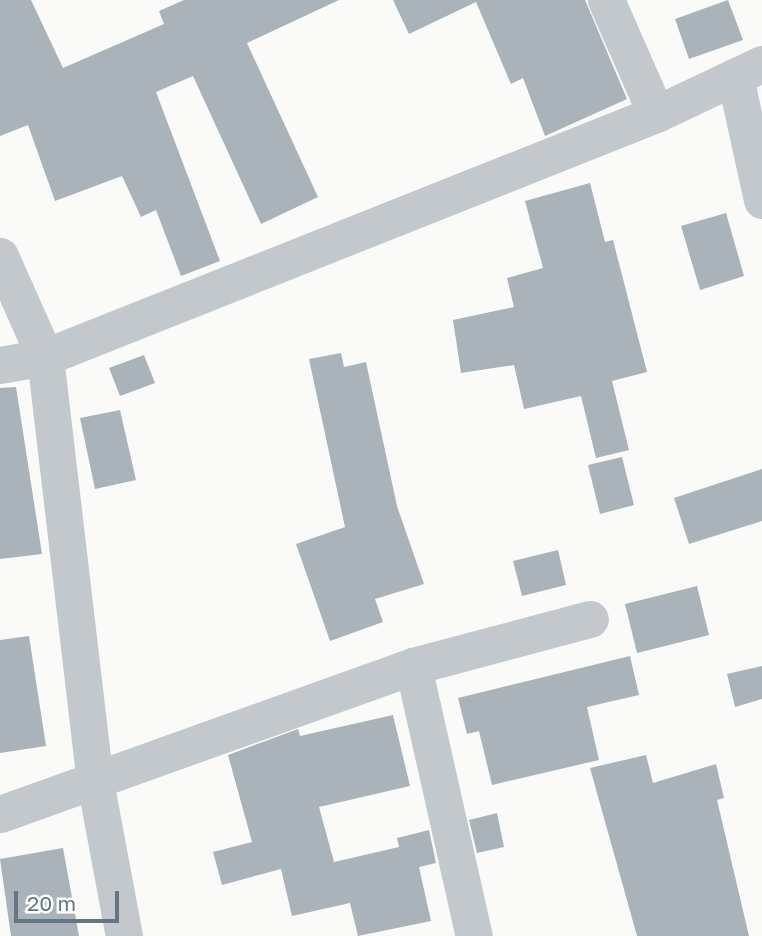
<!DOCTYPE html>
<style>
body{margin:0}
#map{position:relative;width:762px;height:936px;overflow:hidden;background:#fafaf8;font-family:"Golos Text",sans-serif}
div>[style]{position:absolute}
.building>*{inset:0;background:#aab3b9}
.minor>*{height:37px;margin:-18.5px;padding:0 18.5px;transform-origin:18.5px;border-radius:18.5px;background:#c3c8cc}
span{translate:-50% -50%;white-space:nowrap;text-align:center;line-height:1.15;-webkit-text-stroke:7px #fff;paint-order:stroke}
.scale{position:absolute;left:14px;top:891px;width:105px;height:32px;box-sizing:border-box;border:4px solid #657683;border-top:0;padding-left:9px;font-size:21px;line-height:24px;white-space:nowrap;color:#657683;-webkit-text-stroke:5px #fff;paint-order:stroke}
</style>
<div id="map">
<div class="building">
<div style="clip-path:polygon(0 0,31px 0,63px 68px,164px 24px,159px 11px,184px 0,339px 0,247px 43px,318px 197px,261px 224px,193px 76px,156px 92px,220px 261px,181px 276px,156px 210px,141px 217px,122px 176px,55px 201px,28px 125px,0 136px)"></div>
<div style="clip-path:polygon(393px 0,585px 0,627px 99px,545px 136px,523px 78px,511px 84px,476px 2px,409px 34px)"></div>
<div style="clip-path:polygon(728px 0,743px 40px,689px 59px,675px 19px)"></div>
<div style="clip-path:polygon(590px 183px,605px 242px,613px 240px,647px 372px,612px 381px,629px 450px,596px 458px,581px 396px,524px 409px,514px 365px,461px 373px,453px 320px,514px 307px,507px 278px,543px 268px,525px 201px)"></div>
<div style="clip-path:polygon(726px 213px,744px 276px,700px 290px,681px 226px)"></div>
<div style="clip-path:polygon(341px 353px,344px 367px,366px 362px,397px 506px,424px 584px,375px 599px,383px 622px,330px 641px,296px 544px,345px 527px,309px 359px)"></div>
<div style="clip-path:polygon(144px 355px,155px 383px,120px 396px,109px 368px)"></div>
<div style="clip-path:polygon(16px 387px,42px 554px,0 559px,0 388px)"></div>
<div style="clip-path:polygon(120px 410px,136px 480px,95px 489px,80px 418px)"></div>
<div style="clip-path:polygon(622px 457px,634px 505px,600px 514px,588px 465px)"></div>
<div style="clip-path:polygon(762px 469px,762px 521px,689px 544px,674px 498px)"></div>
<div style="clip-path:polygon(558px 550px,566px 585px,522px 596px,513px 561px)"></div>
<div style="clip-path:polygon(697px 586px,709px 635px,637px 653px,625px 604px)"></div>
<div style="clip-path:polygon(29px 636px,46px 746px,0 753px,0 640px)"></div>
<div style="clip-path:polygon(630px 656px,639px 695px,587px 707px,599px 760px,492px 785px,479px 731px,467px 734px,458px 698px)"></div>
<div style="clip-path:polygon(762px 666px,762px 699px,735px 707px,727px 674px)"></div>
<div style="clip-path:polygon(393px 715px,410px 786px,319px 807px,334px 862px,399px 847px,397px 838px,429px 830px,436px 863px,419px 867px,431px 921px,358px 936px,350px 903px,292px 916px,281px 869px,222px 885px,213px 852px,252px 842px,228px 755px,298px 729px,300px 736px)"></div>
<div style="clip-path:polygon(646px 755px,653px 783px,716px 764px,724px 798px,717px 800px,749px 936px,637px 936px,590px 768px)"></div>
<div style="clip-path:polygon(497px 813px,504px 847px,477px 853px,469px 820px)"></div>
<div style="clip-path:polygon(63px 848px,79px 936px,11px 936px,0 859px)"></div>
</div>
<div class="minor">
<div style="left:606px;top:0;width:124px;rotate:66.3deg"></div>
<div style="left:735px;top:77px;width:126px;rotate:77.6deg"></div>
<div style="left:0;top:256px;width:111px;rotate:66deg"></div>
<div style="left:45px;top:357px;width:422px;rotate:83.3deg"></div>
<div style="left:94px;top:776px;width:163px;rotate:79.4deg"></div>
<div style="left:0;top:365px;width:46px;rotate:-10.1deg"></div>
<div style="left:45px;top:357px;width:658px;rotate:-21.69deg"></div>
<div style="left:656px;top:114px;width:117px;rotate:-25.3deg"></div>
<div style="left:413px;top:666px;width:277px;rotate:77.3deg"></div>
<div style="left:0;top:814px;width:439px;rotate:-19.7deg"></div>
<div style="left:413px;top:666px;width:183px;rotate:-14.9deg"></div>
</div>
<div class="scale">20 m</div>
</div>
